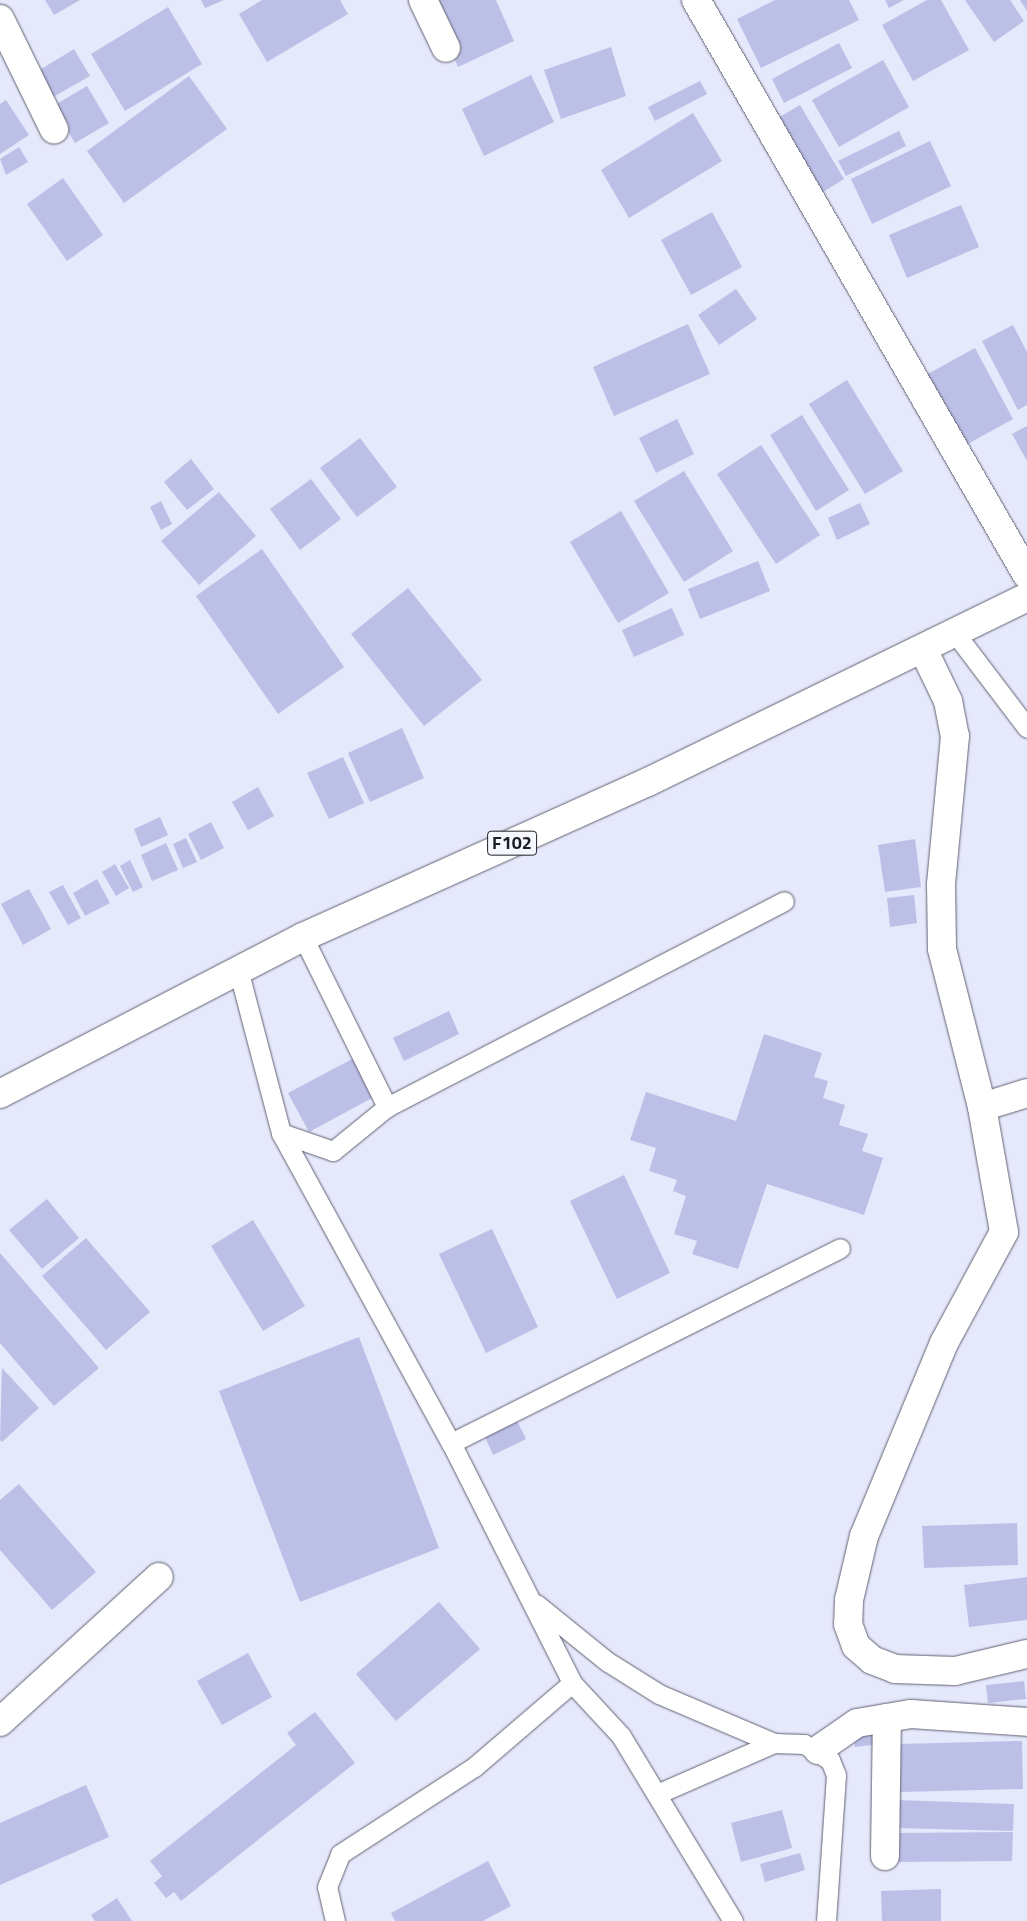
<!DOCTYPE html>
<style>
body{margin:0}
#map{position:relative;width:1027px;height:1921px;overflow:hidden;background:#e6e8fb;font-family:"Titillium Web",sans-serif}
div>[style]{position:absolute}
.building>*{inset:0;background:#bcc0e7}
.roads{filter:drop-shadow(0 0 1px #616272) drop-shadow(0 0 1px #616272)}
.service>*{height:19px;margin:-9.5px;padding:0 9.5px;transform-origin:9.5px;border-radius:9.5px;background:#fff}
.minor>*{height:28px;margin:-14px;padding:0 14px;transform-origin:14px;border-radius:14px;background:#fff}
.primary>*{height:28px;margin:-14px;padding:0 14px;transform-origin:14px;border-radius:14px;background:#fff}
span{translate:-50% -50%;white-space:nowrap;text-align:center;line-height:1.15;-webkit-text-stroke:4.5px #f6f6fe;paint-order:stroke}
.shield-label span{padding:1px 4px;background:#f6f6fe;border:1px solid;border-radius:4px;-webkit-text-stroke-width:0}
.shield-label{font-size:18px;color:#1e1f25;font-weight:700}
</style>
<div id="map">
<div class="building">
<div style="clip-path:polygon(45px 0,80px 0,54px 15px)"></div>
<div style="clip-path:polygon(201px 0,224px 0,205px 8px)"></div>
<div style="clip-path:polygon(262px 0,340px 0,348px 14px,267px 62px,239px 14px)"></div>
<div style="clip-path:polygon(428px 0,496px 0,514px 41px,458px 67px)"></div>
<div style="clip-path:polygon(775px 0,849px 0,859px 20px,761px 68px,737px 19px)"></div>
<div style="clip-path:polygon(885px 0,904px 0,889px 8px)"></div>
<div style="clip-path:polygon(927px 0,941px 0,969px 50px,913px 81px,882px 25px)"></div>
<div style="clip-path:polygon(965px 0,1010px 0,1024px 21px,994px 42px)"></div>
<div style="clip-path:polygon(1020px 0,1027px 0,1027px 11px)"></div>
<div style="clip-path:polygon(168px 7px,202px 64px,125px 111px,91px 54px)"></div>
<div style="clip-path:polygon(839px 43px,852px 68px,784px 103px,772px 79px)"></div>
<div style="clip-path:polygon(611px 47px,626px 96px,561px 119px,544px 70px)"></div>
<div style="clip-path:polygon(74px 49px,90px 76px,53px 97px,38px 71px)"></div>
<div style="clip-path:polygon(883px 60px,909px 107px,839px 147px,812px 100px)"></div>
<div style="clip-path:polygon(531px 75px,554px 122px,484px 156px,462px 109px)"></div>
<div style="clip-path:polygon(189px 76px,227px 129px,124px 203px,87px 151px)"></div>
<div style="clip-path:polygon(700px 81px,707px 94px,655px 121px,648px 107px)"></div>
<div style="clip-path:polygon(87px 86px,109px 123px,75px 143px,53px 106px)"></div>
<div style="clip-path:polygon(6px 100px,29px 135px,0 154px,0 104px)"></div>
<div style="clip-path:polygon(800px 105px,844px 179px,823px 192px,778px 118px)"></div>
<div style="clip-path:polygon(693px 113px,722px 161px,629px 218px,601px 170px)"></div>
<div style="clip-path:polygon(899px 131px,906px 146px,846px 176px,838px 161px)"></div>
<div style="clip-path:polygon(930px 141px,951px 186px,872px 224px,851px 179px)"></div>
<div style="clip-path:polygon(19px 147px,28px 162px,6px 175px,0 159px)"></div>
<div style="clip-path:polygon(63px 178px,103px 235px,67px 261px,27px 204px)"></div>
<div style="clip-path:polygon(961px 205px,979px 247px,907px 278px,889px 235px)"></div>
<div style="clip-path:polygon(712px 212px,742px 267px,691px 295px,661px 240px)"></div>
<div style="clip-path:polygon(736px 289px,757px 319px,719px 345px,698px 315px)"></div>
<div style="clip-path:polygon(688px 324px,710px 374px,614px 416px,593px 367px)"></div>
<div style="clip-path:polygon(1013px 325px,1027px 352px,1027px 405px,1018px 410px,982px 341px)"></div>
<div style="clip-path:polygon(975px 348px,1013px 419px,964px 446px,926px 375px)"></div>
<div style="clip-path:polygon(847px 380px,903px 471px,865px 494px,809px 404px)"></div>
<div style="clip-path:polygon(802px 415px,849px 490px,816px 511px,770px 435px)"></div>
<div style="clip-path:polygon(677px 419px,694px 454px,656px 473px,639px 438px)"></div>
<div style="clip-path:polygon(1027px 426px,1027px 461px,1012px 434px)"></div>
<div style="clip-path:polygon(360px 438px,397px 487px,357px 517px,320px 468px)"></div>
<div style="clip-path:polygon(761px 445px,820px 535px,776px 564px,717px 474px)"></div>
<div style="clip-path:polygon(191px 459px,214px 489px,187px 510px,164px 482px)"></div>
<div style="clip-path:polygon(684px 471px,733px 551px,684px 582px,634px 501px)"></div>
<div style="clip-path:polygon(311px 479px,341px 519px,300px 550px,270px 509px)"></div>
<div style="clip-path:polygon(219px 492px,256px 536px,199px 585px,161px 541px)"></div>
<div style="clip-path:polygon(161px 501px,172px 524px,161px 530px,150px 507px)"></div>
<div style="clip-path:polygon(860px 503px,870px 524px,837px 540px,828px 518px)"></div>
<div style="clip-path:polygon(621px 511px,669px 593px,618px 623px,570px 542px)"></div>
<div style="clip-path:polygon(262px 549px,344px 667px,278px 714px,196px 596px)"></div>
<div style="clip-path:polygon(758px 561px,770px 591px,700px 619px,688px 589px)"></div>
<div style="clip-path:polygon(408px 588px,482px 680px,424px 726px,351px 634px)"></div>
<div style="clip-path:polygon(672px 608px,684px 635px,634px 657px,622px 630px)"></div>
<div style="clip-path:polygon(402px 728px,424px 778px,370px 802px,348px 753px)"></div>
<div style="clip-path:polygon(343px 757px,364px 803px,329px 819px,307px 773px)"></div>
<div style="clip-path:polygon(258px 787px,274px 816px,248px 830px,232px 802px)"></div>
<div style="clip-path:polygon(160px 817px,168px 835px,141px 847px,134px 829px)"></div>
<div style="clip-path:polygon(211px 822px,224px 848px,201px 860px,188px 834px)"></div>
<div style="clip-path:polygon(186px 838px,197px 862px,183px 868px,173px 844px)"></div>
<div style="clip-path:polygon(915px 839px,921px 887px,885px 892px,878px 845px)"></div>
<div style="clip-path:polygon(166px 843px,178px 870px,152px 881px,141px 855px)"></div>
<div style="clip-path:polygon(130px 860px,143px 887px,133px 892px,120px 866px)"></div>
<div style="clip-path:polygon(115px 864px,129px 888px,116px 896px,102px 872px)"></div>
<div style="clip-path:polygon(97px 879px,110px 903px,85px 916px,73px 893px)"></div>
<div style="clip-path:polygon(63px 885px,81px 918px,68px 925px,49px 892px)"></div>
<div style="clip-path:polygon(29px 889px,51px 929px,23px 945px,1px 904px)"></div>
<div style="clip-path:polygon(914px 895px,917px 923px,890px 927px,887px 898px)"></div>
<div style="clip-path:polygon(449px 1011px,459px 1034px,404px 1061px,393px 1038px)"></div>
<div style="clip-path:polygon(764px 1034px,822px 1053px,814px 1077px,828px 1081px,823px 1098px,845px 1105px,839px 1125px,868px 1134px,862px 1151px,883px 1158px,864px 1215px,767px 1184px,738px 1269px,692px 1254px,697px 1241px,674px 1234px,686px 1196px,673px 1191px,677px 1180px,649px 1171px,656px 1148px,630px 1140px,646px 1092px,736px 1121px)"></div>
<div style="clip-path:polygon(354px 1058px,374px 1097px,309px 1132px,288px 1093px)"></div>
<div style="clip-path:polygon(624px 1175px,670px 1273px,617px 1299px,570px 1201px)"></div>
<div style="clip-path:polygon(47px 1199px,79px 1238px,42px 1269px,9px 1230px)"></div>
<div style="clip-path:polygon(253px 1220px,305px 1306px,263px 1331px,211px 1246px)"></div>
<div style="clip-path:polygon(492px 1229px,538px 1327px,486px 1353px,439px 1254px)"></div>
<div style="clip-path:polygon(86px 1238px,150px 1312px,106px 1350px,42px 1276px)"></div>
<div style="clip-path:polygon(0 1253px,99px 1368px,54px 1406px,0 1343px)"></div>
<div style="clip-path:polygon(359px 1337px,439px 1548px,300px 1602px,219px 1391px)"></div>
<div style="clip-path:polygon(2px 1368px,39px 1408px,2px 1442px,0 1440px)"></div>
<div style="clip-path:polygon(517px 1421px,526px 1439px,493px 1455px,485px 1437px)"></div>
<div style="clip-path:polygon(19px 1484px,96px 1572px,52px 1610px,0 1550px,0 1500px)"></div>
<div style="clip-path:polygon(1017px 1523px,1018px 1565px,924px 1568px,922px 1526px)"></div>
<div style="clip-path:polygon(1027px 1577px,1027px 1620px,969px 1627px,964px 1585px)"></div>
<div style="clip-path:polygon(439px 1602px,480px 1649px,396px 1721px,356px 1674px)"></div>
<div style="clip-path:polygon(248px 1653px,272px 1697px,222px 1725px,197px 1681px)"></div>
<div style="clip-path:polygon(1024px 1681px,1026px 1699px,988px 1703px,986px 1685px)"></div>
<div style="clip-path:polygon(315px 1712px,355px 1763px,181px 1901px,174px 1892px,166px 1898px,154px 1883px,162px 1876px,150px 1861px,296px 1745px,287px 1733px)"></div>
<div style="clip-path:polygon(880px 1731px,881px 1744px,855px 1747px,853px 1734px)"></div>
<div style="clip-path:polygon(1022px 1741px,1023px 1789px,900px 1792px,899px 1744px)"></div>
<div style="clip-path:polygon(86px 1785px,109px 1837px,0 1885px,0 1823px)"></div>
<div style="clip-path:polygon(896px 1800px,1014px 1804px,1013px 1831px,895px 1828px)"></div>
<div style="clip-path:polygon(782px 1810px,792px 1848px,741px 1862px,731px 1823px)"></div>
<div style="clip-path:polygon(1013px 1832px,1012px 1861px,896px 1862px,896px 1833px)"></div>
<div style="clip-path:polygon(800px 1853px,805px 1870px,765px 1882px,760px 1864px)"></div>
<div style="clip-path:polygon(488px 1861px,511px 1906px,483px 1921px,395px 1921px,391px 1913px)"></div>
<div style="clip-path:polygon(941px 1889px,941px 1921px,882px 1921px,881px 1891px)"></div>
<div style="clip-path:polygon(117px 1898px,132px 1921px,95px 1921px,91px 1915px)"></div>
</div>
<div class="roads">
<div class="service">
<div style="left:955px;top:633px;width:119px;rotate:52.8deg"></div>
<div style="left:303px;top:937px;width:190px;rotate:63.7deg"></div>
<div style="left:238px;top:969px;width:170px;rotate:75.3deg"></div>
<div style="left:281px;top:1133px;width:354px;rotate:61.3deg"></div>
<div style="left:451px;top:1443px;width:269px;rotate:63.2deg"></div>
<div style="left:572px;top:1683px;width:72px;rotate:47.2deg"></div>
<div style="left:621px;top:1736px;width:216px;rotate:58.8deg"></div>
<div style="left:281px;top:1133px;width:55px;rotate:19.1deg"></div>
<div style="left:333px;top:1151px;width:70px;rotate:-39.2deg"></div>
<div style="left:387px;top:1107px;width:447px;rotate:-27.4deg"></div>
<div style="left:451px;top:1443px;width:435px;rotate:-26.6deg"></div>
<div style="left:536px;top:1604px;width:92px;rotate:38.9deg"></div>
<div style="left:608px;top:1662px;width:60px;rotate:32.1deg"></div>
<div style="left:659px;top:1694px;width:125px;rotate:23.1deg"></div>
<div style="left:774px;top:1743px;width:30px;rotate:2deg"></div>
<div style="left:804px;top:1744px;width:31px;rotate:32deg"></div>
<div style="left:830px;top:1760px;width:16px;rotate:68deg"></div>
<div style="left:836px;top:1775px;width:146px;rotate:93.9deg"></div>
<div style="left:657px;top:1794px;width:128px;rotate:-23.6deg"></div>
<div style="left:335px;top:1921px;width:35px;rotate:-103deg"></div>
<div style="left:327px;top:1887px;width:35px;rotate:-68deg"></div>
<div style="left:340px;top:1854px;width:160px;rotate:-33deg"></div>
<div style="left:474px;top:1767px;width:129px;rotate:-40.6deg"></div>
</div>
<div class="minor">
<div style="left:423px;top:0;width:53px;rotate:64.4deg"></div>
<div style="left:696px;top:0;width:663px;rotate:60.07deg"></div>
<div style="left:0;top:19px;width:123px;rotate:63.9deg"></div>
<div style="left:923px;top:649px;width:58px;rotate:64.3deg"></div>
<div style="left:948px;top:701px;width:36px;rotate:79deg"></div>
<div style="left:955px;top:736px;width:149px;rotate:95.4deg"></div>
<div style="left:941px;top:884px;width:65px;rotate:89.1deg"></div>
<div style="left:942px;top:949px;width:163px;rotate:75.8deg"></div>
<div style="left:982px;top:1107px;width:127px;rotate:80deg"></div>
<div style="left:1004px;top:1232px;width:126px;rotate:118.4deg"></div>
<div style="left:944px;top:1343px;width:209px;rotate:112.5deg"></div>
<div style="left:864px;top:1536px;width:66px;rotate:103.2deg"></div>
<div style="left:849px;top:1600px;width:24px;rotate:92deg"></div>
<div style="left:848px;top:1624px;width:23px;rotate:70deg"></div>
<div style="left:856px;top:1646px;width:21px;rotate:41deg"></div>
<div style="left:872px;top:1660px;width:25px;rotate:21deg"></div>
<div style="left:895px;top:1669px;width:60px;rotate:1.9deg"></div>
<div style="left:955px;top:1671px;width:74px;rotate:-13.3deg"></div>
<div style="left:982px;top:1107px;width:47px;rotate:-17.3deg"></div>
<div style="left:0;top:1722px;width:215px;rotate:-42.4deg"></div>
<div style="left:818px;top:1750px;width:47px;rotate:-34.7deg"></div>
<div style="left:857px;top:1723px;width:55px;rotate:-9.5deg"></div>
<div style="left:911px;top:1714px;width:116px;rotate:3.9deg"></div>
<div style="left:885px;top:1856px;width:138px;rotate:-89.2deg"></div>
</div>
<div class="primary">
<div style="left:0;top:1094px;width:341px;rotate:-27.4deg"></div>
<div style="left:303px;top:937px;width:378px;rotate:-24.2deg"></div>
<div style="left:648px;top:782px;width:422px;rotate:-26deg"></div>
</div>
</div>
<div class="shield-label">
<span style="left:512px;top:843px">F102</span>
</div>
</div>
